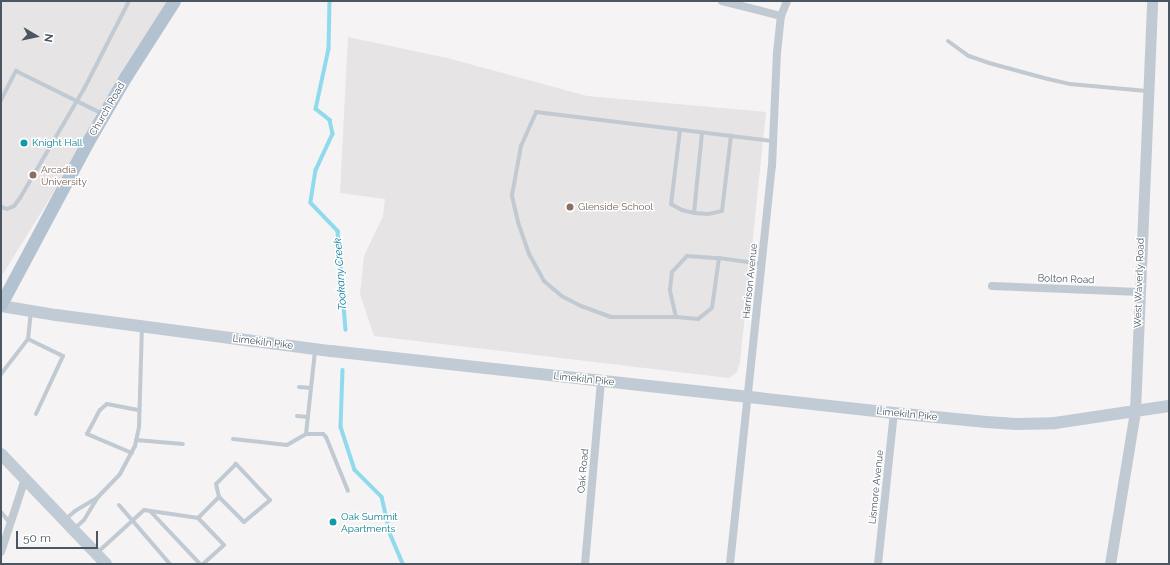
<!DOCTYPE html>
<style>
body{margin:0}
#map{position:relative;width:1170px;height:565px;overflow:hidden;background:#f5f3f3;font-family:Raleway,sans-serif}
div>[style]{position:absolute}
.education>*{inset:0;background:#e6e4e5}
.stream>*{height:3.5px;margin:-1.75px;padding:0 1.75px;transform-origin:1.75px;border-radius:1.75px;background:#90daee}
.service>*{height:4px;margin:-2px;padding:0 2px;transform-origin:2px;border-radius:2px;background:#c1cad2}
.minor>*{height:8px;margin:-4px;padding:0 4px;transform-origin:4px;border-radius:4px;background:#c1cad2}
.tertiary>*{height:11px;margin:-5.5px;padding:0 5.5px;transform-origin:5.5px;border-radius:5.5px;background:#c1cad2}
.secondary>*{height:12px;margin:-6px;padding:0 6px;transform-origin:6px;border-radius:6px;background:#c1cbd6}
.primary>*{height:13px;margin:-6.5px;padding:0 6.5px;transform-origin:6.5px;border-radius:6.5px;background:#b3c2d1}
.dots>*{width:11px;height:11px;translate:-50% -50%;box-sizing:border-box;border:2px solid #fff;border-radius:50%}
span{translate:-50% -50%;white-space:nowrap;text-align:center;line-height:1.15;-webkit-text-stroke:3px #fff;paint-order:stroke}
.street-label{font-size:10px;color:#4a5661}
.culture-label{font-size:10px;color:#0d838f}
.left{translate:0 -50%;text-align:left}
.education-label{font-size:10px;color:#785e54}
.water-label{font-size:11px;color:#0c7c9b;font-style:italic}
.frame{position:absolute;inset:0;border:2px solid #4a5661;pointer-events:none}
.north{position:absolute;left:16px;top:16px;width:40px;height:40px;-webkit-text-stroke:3px #fff;paint-order:stroke;rotate:99deg;font-size:11px;font-weight:700;line-height:16px;text-align:center;color:#4a5661}
.north::after{content:'';display:block;margin:auto;width:14px;height:18px;background:#4a5661;clip-path:polygon(50% 0,100% 100%,50% 72%,0 100%)}
.scale{position:absolute;left:16px;top:531px;width:82px;height:18px;box-sizing:border-box;border:2px solid #4a5661;border-top:0;padding-left:5px;font-size:12px;line-height:14px;white-space:nowrap;color:#4a5661;-webkit-text-stroke:3px #fff;paint-order:stroke}
</style>
<div id="map">
<div class="education">
<div style="clip-path:polygon(1px 1px,177px 1px,126px 76px,1px 277px)"></div>
<div style="clip-path:polygon(348px 37px,447px 58px,587px 96px,766px 112px,740px 362px,737px 372px,729px 378px,374px 336px,360px 294px,364px 256px,383px 216px,385px 199px,340px 193px)"></div>
</div>
<div class="stream">
<div style="left:330px;top:1px;width:48px;rotate:91.2deg"></div>
<div style="left:329px;top:49px;width:61px;rotate:102.2deg"></div>
<div style="left:316px;top:109px;width:18px;rotate:38deg"></div>
<div style="left:330px;top:120px;width:14px;rotate:78deg"></div>
<div style="left:333px;top:134px;width:40px;rotate:115deg"></div>
<div style="left:316px;top:170px;width:33px;rotate:99deg"></div>
<div style="left:311px;top:203px;width:39px;rotate:46deg"></div>
<div style="left:338px;top:231px;width:99px;rotate:85.4deg"></div>
<div style="left:343px;top:370px;width:57px;rotate:92deg"></div>
<div style="left:341px;top:427px;width:45px;rotate:72deg"></div>
<div style="left:355px;top:470px;width:38px;rotate:45deg"></div>
<div style="left:382px;top:497px;width:37px;rotate:77deg"></div>
<div style="left:390px;top:533px;width:34px;rotate:67deg"></div>
</div>
<div class="service">
<div style="left:948px;top:41px;width:26px;rotate:36deg"></div>
<div style="left:969px;top:56px;width:21px;rotate:19deg"></div>
<div style="left:989px;top:63px;width:61px;rotate:15.2deg"></div>
<div style="left:1048px;top:79px;width:23px;rotate:13deg"></div>
<div style="left:1070px;top:84px;width:77px;rotate:5.2deg"></div>
<div style="left:1px;top:100px;width:33px;rotate:-63deg"></div>
<div style="left:16px;top:71px;width:95px;rotate:26.3deg"></div>
<div style="left:680px;top:130px;width:75px;rotate:96.9deg"></div>
<div style="left:671px;top:204px;width:13px;rotate:29deg"></div>
<div style="left:682px;top:210px;width:12px;rotate:14deg"></div>
<div style="left:694px;top:213px;width:14px;rotate:4deg"></div>
<div style="left:708px;top:214px;width:14px;rotate:-12deg"></div>
<div style="left:722px;top:211px;width:76px;rotate:-83.2deg"></div>
<div style="left:1px;top:207px;width:6px;rotate:18deg"></div>
<div style="left:7px;top:209px;width:8px;rotate:-23deg"></div>
<div style="left:14px;top:206px;width:10px;rotate:-53deg"></div>
<div style="left:20px;top:198px;width:126px;rotate:-59.6deg"></div>
<div style="left:84px;top:89px;width:99px;rotate:-62.9deg"></div>
<div style="left:694px;top:213px;width:80px;rotate:-84.3deg"></div>
<div style="left:719px;top:258px;width:50px;rotate:98deg"></div>
<div style="left:712px;top:308px;width:18px;rotate:142deg"></div>
<div style="left:698px;top:319px;width:22px;rotate:-175deg"></div>
<div style="left:676px;top:317px;width:28px;rotate:-103deg"></div>
<div style="left:670px;top:290px;width:18px;rotate:-84deg"></div>
<div style="left:672px;top:272px;width:22px;rotate:-47deg"></div>
<div style="left:687px;top:256px;width:32px;rotate:4deg"></div>
<div style="left:719px;top:258px;width:43px;rotate:7.9deg"></div>
<div style="left:31px;top:311px;width:28px;rotate:96deg"></div>
<div style="left:28px;top:339px;width:39px;rotate:26deg"></div>
<div style="left:63px;top:356px;width:64px;rotate:115deg"></div>
<div style="left:676px;top:317px;width:65px;rotate:180deg"></div>
<div style="left:611px;top:317px;width:30px;rotate:-160deg"></div>
<div style="left:583px;top:307px;width:22px;rotate:-153deg"></div>
<div style="left:563px;top:297px;width:25px;rotate:-140deg"></div>
<div style="left:544px;top:281px;width:31px;rotate:-119deg"></div>
<div style="left:529px;top:254px;width:34px;rotate:-109deg"></div>
<div style="left:518px;top:222px;width:28px;rotate:-103deg"></div>
<div style="left:512px;top:195px;width:50px;rotate:-79.6deg"></div>
<div style="left:521px;top:146px;width:37px;rotate:-66deg"></div>
<div style="left:536px;top:112px;width:239px;rotate:7deg"></div>
<div style="left:1px;top:374px;width:44px;rotate:-52.4deg"></div>
<div style="left:299px;top:387px;width:12px;rotate:5deg"></div>
<div style="left:297px;top:416px;width:11px;rotate:5deg"></div>
<div style="left:306px;top:434px;width:83px;rotate:-83.8deg"></div>
<div style="left:233px;top:439px;width:54px;rotate:6.3deg"></div>
<div style="left:287px;top:445px;width:22px;rotate:-30deg"></div>
<div style="left:306px;top:434px;width:17px"></div>
<div style="left:323px;top:434px;width:4px;rotate:45deg"></div>
<div style="left:326px;top:437px;width:58px;rotate:67.8deg"></div>
<div style="left:136px;top:440px;width:47px;rotate:4.9deg"></div>
<div style="left:132px;top:453px;width:49px;rotate:-157.1deg"></div>
<div style="left:87px;top:434px;width:27px;rotate:-62deg"></div>
<div style="left:100px;top:410px;width:9px;rotate:-41deg"></div>
<div style="left:107px;top:404px;width:33px;rotate:11deg"></div>
<div style="left:119px;top:505px;width:78px;rotate:49.2deg"></div>
<div style="left:1px;top:512px;width:14px;rotate:51deg"></div>
<div style="left:151px;top:512px;width:71px;rotate:46.7deg"></div>
<div style="left:198px;top:518px;width:30px;rotate:-45deg"></div>
<div style="left:219px;top:497px;width:35px;rotate:45deg"></div>
<div style="left:244px;top:522px;width:34px;rotate:-40deg"></div>
<div style="left:270px;top:500px;width:50px;rotate:-133.4deg"></div>
<div style="left:236px;top:464px;width:28px;rotate:135deg"></div>
<div style="left:216px;top:484px;width:13px;rotate:77deg"></div>
<div style="left:66px;top:519px;width:12px;rotate:-42deg"></div>
<div style="left:75px;top:511px;width:26px;rotate:-31deg"></div>
<div style="left:74px;top:529px;width:13px;rotate:-42deg"></div>
<div style="left:84px;top:520px;width:26px;rotate:-59deg"></div>
<div style="left:97px;top:498px;width:33px;rotate:-46deg"></div>
<div style="left:120px;top:474px;width:32px;rotate:-62deg"></div>
<div style="left:135px;top:446px;width:19px;rotate:-78deg"></div>
<div style="left:139px;top:427px;width:100px;rotate:-88.3deg"></div>
<div style="left:98px;top:552px;width:62px;rotate:-42.4deg"></div>
<div style="left:144px;top:510px;width:55px;rotate:8.4deg"></div>
<div style="left:198px;top:518px;width:37px;rotate:46deg"></div>
<div style="left:224px;top:545px;width:28px;rotate:138deg"></div>
</div>
<div class="minor">
<div style="left:722px;top:1px;width:61px;rotate:14.3deg"></div>
<div style="left:992px;top:286px;width:147px;rotate:2.3deg"></div>
<div style="left:1px;top:552px;width:77px;rotate:-71.8deg"></div>
<div style="left:585px;top:564px;width:184px;rotate:-85deg"></div>
<div style="left:730px;top:564px;width:400px;rotate:-84deg"></div>
<div style="left:772px;top:166px;width:113px;rotate:-87.5deg"></div>
<div style="left:777px;top:53px;width:37px;rotate:-84deg"></div>
<div style="left:781px;top:16px;width:16px;rotate:-68deg"></div>
<div style="left:878px;top:564px;width:152px;rotate:-84deg"></div>
</div>
<div class="tertiary">
<div style="left:1110px;top:564px;width:155px;rotate:-80.7deg"></div>
<div style="left:1135px;top:411px;width:410px;rotate:-87.6deg"></div>
</div>
<div class="secondary">
<div style="left:1px;top:306px;width:56px;rotate:9.3deg"></div>
<div style="left:56px;top:315px;width:277px;rotate:7.5deg"></div>
<div style="left:331px;top:351px;width:566px;rotate:6.28deg"></div>
<div style="left:894px;top:413px;width:93px;rotate:5.5deg"></div>
<div style="left:987px;top:422px;width:29px;rotate:4deg"></div>
<div style="left:1016px;top:424px;width:39px;rotate:-1deg"></div>
<div style="left:1055px;top:423px;width:115px;rotate:-8.5deg"></div>
<div style="left:1px;top:454px;width:152px;rotate:46.3deg"></div>
</div>
<div class="primary">
<div style="left:1px;top:304px;width:183px;rotate:-61.9deg"></div>
<div style="left:87px;top:143px;width:78px;rotate:-59.8deg"></div>
<div style="left:126px;top:76px;width:89px;rotate:-57.4deg"></div>
</div>
<div class="dots">
<div style="left:24px;top:143px;background:#0f9aa8"></div>
<div style="left:33px;top:175px;background:#8d6e63"></div>
<div style="left:570px;top:207px;background:#8d6e63"></div>
<div style="left:333px;top:522px;background:#0f9aa8"></div>
</div>
<div class="street-label">
<span style="left:107px;top:109px;rotate:-60deg">Church Road</span>
<span style="left:1066px;top:279px;rotate:2deg">Bolton Road</span>
<span style="left:750px;top:281px;rotate:-84deg">Harrison Avenue</span>
<span style="left:1139px;top:283px;rotate:-88deg">West Waverly Road</span>
<span style="left:263px;top:342px;rotate:7deg">Limekiln Pike</span>
<span style="left:584px;top:379px;rotate:6deg">Limekiln Pike</span>
<span style="left:907px;top:414px;rotate:6deg">Limekiln Pike</span>
<span style="left:583px;top:471px;rotate:-85deg">Oak Road</span>
<span style="left:876px;top:487px;rotate:-84deg">Lismore Avenue</span>
</div>
<div class="culture-label">
<span class="left" style="left:32px;top:143px">Knight Hall</span>
<span class="left" style="left:341px;top:522px">Oak Summit<br>Apartments</span>
</div>
<div class="education-label">
<span class="left" style="left:41px;top:175px">Arcadia<br>University</span>
<span class="left" style="left:578px;top:207px">Glenside School</span>
</div>
<div class="water-label">
<span style="left:341px;top:274px;rotate:-94deg">Tookany Creek</span>
</div>
<div class="frame"></div>
<div class="north">N</div>
<div class="scale">50 m</div>
</div>
